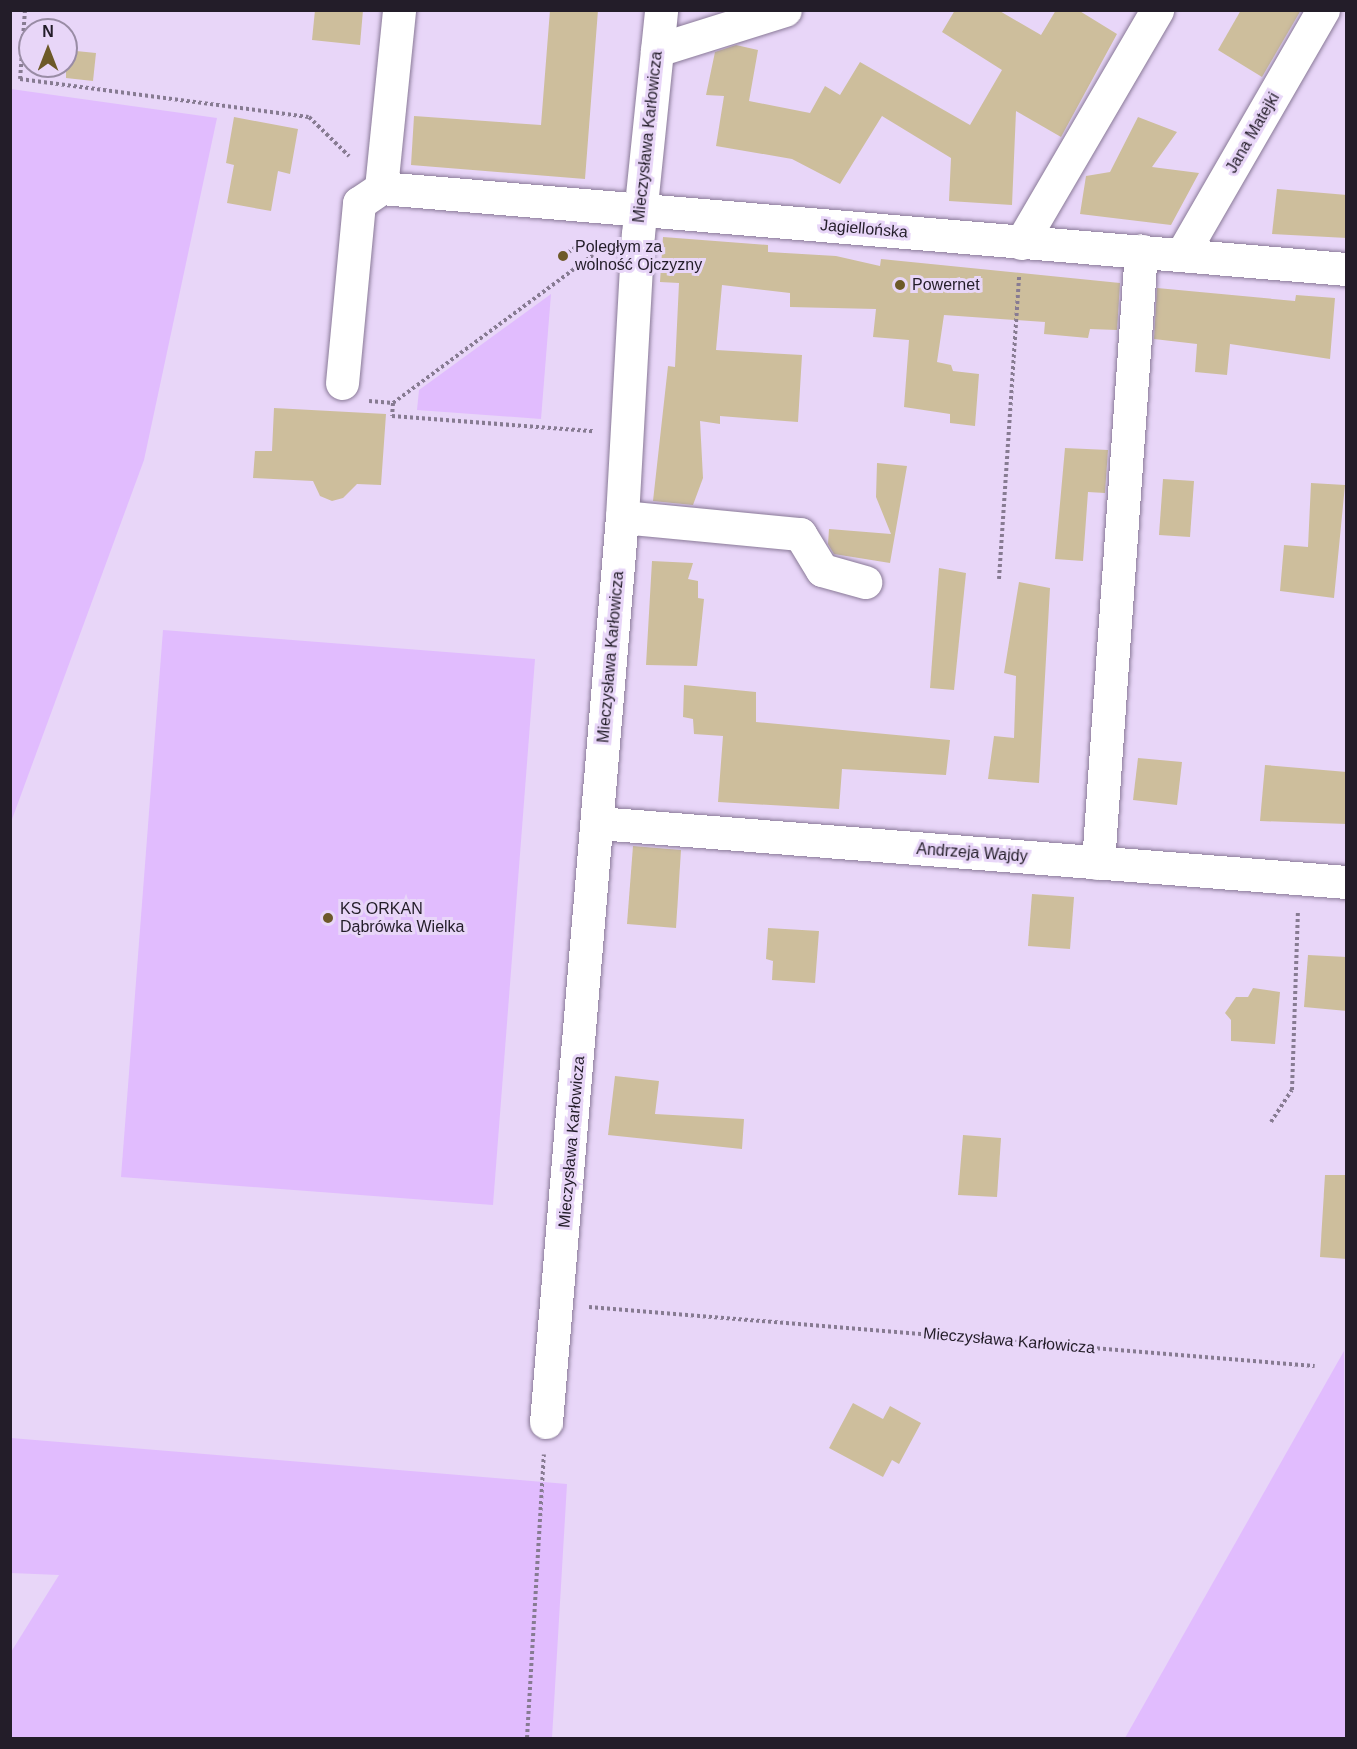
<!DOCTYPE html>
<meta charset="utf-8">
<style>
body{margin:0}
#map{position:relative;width:1357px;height:1749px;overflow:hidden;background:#e8d6f8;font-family:Arial,sans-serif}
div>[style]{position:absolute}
.green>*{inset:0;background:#e1bcfe}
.building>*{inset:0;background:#cdbe9c}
.path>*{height:4px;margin-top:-2px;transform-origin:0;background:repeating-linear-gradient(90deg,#877b92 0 3px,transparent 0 6px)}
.roads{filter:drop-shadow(0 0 2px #897997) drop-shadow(0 0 2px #897997)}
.minor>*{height:33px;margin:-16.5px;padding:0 16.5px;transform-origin:16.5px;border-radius:16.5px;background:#fff}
.dots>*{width:16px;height:16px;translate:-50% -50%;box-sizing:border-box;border:3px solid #e8d6f8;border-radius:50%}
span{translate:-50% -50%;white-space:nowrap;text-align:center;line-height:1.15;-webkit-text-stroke:6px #e8d6f8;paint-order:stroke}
.street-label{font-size:16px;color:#231d29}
.poi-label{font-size:16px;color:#231d29}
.left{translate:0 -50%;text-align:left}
.frame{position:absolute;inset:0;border:12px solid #231d29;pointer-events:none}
.north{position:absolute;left:18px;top:18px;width:60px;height:60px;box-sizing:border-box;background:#e8d6f8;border:2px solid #998ca5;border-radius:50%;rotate:0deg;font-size:16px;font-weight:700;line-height:24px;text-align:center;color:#231d29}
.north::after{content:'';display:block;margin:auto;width:21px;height:27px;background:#6d5928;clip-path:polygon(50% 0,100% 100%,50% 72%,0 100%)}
</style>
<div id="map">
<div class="green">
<div style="clip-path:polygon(11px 89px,217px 118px,144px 460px,11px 822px)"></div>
<div style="clip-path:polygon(551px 294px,541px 419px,417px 410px,419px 390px)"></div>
<div style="clip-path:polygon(163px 630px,535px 659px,493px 1205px,121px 1177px)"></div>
<div style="clip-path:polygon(1344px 1351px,1346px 1738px,1125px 1738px)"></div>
<div style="clip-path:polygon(11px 1438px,567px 1484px,552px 1738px,11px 1738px,11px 1652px,59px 1575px,11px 1573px)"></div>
</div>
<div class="building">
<div style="clip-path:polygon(315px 10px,363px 10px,360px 45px,312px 40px)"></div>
<div style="clip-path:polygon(550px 10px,598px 10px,585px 179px,411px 165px,414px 116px,541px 125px)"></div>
<div style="clip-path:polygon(955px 10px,998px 10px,1041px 35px,1056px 10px,1078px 10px,1117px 34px,1061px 137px,1016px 111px,1012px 205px,949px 201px,951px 158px,882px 116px,840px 184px,792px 159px,716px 146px,724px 96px,706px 95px,715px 52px,736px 45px,758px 50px,749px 101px,810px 113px,825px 86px,840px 95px,860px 62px,970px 125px,1002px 70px,942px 32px)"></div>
<div style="clip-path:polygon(1241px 10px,1301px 10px,1262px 77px,1218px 50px)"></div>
<div style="clip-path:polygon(66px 50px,96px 53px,93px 81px,66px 78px)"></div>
<div style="clip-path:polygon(234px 117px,298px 129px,290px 174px,278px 171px,271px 211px,227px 203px,234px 165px,226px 163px)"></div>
<div style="clip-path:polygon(1138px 117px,1177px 132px,1152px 167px,1199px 173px,1171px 225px,1080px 214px,1086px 176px,1110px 172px)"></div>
<div style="clip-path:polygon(1277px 189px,1347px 195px,1347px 238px,1272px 234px)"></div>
<div style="clip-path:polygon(663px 237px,768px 245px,768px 252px,836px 256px,880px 266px,881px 259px,1120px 283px,1117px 330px,1090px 329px,1088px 338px,1044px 334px,1045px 322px,944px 315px,937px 362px,951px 365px,953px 371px,979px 374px,975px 426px,950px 423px,950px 414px,904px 407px,909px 340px,873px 337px,876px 309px,790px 307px,790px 293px,722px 285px,716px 350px,802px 355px,798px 422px,720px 416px,720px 424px,700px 421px,703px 478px,693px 505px,653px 501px,668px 366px,675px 367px,679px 283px,660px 282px)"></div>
<div style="clip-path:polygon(1157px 288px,1295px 301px,1296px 295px,1335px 298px,1330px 359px,1230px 344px,1227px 375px,1195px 372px,1197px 344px,1154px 339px)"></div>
<div style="clip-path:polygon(274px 408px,386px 414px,381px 485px,357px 484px,343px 498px,332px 501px,320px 496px,313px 481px,253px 478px,255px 451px,272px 451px)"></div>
<div style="clip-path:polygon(1065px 448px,1108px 450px,1105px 493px,1088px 492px,1083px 561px,1055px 559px)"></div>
<div style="clip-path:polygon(877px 463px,907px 466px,890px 563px,834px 554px,828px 544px,829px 529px,891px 534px,876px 497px)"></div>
<div style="clip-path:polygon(1163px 479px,1194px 481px,1190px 537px,1159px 535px)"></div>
<div style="clip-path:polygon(1311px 483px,1345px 485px,1334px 598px,1280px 591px,1284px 545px,1308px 547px)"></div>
<div style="clip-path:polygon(652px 561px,693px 563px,688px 579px,698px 581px,698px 598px,704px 599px,697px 666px,646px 665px)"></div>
<div style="clip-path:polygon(939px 568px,966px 573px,954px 690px,930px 688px)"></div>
<div style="clip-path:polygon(1019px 582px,1050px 588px,1039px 783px,988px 779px,994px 736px,1014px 738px,1016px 676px,1004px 673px)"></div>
<div style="clip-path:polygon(684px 685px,756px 692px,756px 722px,950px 740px,946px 775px,842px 769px,839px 809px,718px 802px,723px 736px,694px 734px,693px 719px,683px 717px)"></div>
<div style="clip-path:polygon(1138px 758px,1182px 762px,1177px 805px,1133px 800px)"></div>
<div style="clip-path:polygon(1265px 765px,1347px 772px,1347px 824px,1260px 821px)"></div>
<div style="clip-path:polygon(633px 846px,681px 850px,676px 928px,627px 924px)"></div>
<div style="clip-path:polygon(1032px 894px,1074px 897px,1070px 949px,1028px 946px)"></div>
<div style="clip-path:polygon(768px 928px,819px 931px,815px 983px,772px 980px,773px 961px,766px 959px)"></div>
<div style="clip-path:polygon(1308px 955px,1347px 957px,1347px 1011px,1304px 1007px)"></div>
<div style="clip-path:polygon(1253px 988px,1280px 992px,1275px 1044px,1231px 1041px,1231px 1020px,1225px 1013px,1236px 997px,1248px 997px)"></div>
<div style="clip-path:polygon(615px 1076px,659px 1081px,655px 1114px,744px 1119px,742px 1149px,608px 1135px)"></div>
<div style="clip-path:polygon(963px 1135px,1001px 1138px,997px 1197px,958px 1195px)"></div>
<div style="clip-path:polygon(1325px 1175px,1347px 1175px,1347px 1259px,1320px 1257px)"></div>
<div style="clip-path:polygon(853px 1403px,883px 1419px,890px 1406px,921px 1423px,899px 1464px,892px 1460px,883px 1477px,829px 1448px)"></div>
</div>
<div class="path">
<div style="left:25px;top:10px;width:69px;rotate:94.1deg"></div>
<div style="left:20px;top:79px;width:291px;rotate:7.5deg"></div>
<div style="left:309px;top:117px;width:56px;rotate:44.3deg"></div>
<div style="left:563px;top:256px;width:29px;rotate:-35deg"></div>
<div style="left:369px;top:401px;width:24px;rotate:5deg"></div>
<div style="left:393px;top:403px;width:262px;rotate:-36.5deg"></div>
<div style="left:393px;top:403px;width:13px;rotate:94deg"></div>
<div style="left:392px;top:416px;width:202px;rotate:4.3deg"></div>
<div style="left:999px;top:579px;width:305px;rotate:-86.2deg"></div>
<div style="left:1271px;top:1122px;width:38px;rotate:-57deg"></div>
<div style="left:1292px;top:1090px;width:180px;rotate:-88.1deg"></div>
<div style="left:589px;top:1307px;width:728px;rotate:4.65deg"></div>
<div style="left:527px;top:1738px;width:284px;rotate:-86.6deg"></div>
</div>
<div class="roads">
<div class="minor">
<div style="left:657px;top:50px;width:134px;rotate:-17.4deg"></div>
<div style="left:381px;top:188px;width:968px;rotate:4.8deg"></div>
<div style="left:381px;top:188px;width:179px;rotate:-84.2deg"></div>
<div style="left:1021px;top:243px;width:270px;rotate:-59.7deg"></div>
<div style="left:1182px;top:254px;width:282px;rotate:-60deg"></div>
<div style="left:342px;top:383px;width:181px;rotate:-84.6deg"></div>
<div style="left:359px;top:203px;width:27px;rotate:-34deg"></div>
<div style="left:622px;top:517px;width:179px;rotate:5.5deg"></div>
<div style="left:800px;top:534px;width:42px;rotate:58.6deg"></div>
<div style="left:822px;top:570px;width:45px;rotate:15.6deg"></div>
<div style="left:598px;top:823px;width:750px;rotate:4.51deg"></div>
<div style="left:1098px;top:863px;width:614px;rotate:-85.98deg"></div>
<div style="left:546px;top:1422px;width:908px;rotate:-85.2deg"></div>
<div style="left:622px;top:517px;width:283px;rotate:-86.8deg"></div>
<div style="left:638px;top:234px;width:225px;rotate:-84.1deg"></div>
</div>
</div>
<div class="dots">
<div style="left:563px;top:256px;background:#6d5928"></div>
<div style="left:900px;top:285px;background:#6d5928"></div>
<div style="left:328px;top:918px;background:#6d5928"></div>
</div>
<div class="street-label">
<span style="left:1253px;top:133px;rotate:-60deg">Jana Matejki</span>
<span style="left:648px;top:137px;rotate:-84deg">Mieczysława Karłowicza</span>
<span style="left:864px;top:229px;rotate:5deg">Jagiellońska</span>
<span style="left:611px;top:657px;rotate:-85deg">Mieczysława Karłowicza</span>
<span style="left:972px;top:853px;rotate:4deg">Andrzeja Wajdy</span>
<span style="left:572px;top:1142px;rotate:-85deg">Mieczysława Karłowicza</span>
<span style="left:1009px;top:1341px;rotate:5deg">Mieczysława Karłowicza</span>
</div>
<div class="poi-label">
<span class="left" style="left:575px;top:256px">Poległym za<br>wolność Ojczyzny</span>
<span class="left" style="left:912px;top:285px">Powernet</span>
<span class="left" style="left:340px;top:918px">KS ORKAN<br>Dąbrówka Wielka</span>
</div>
<div class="frame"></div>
<div class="north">N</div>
</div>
